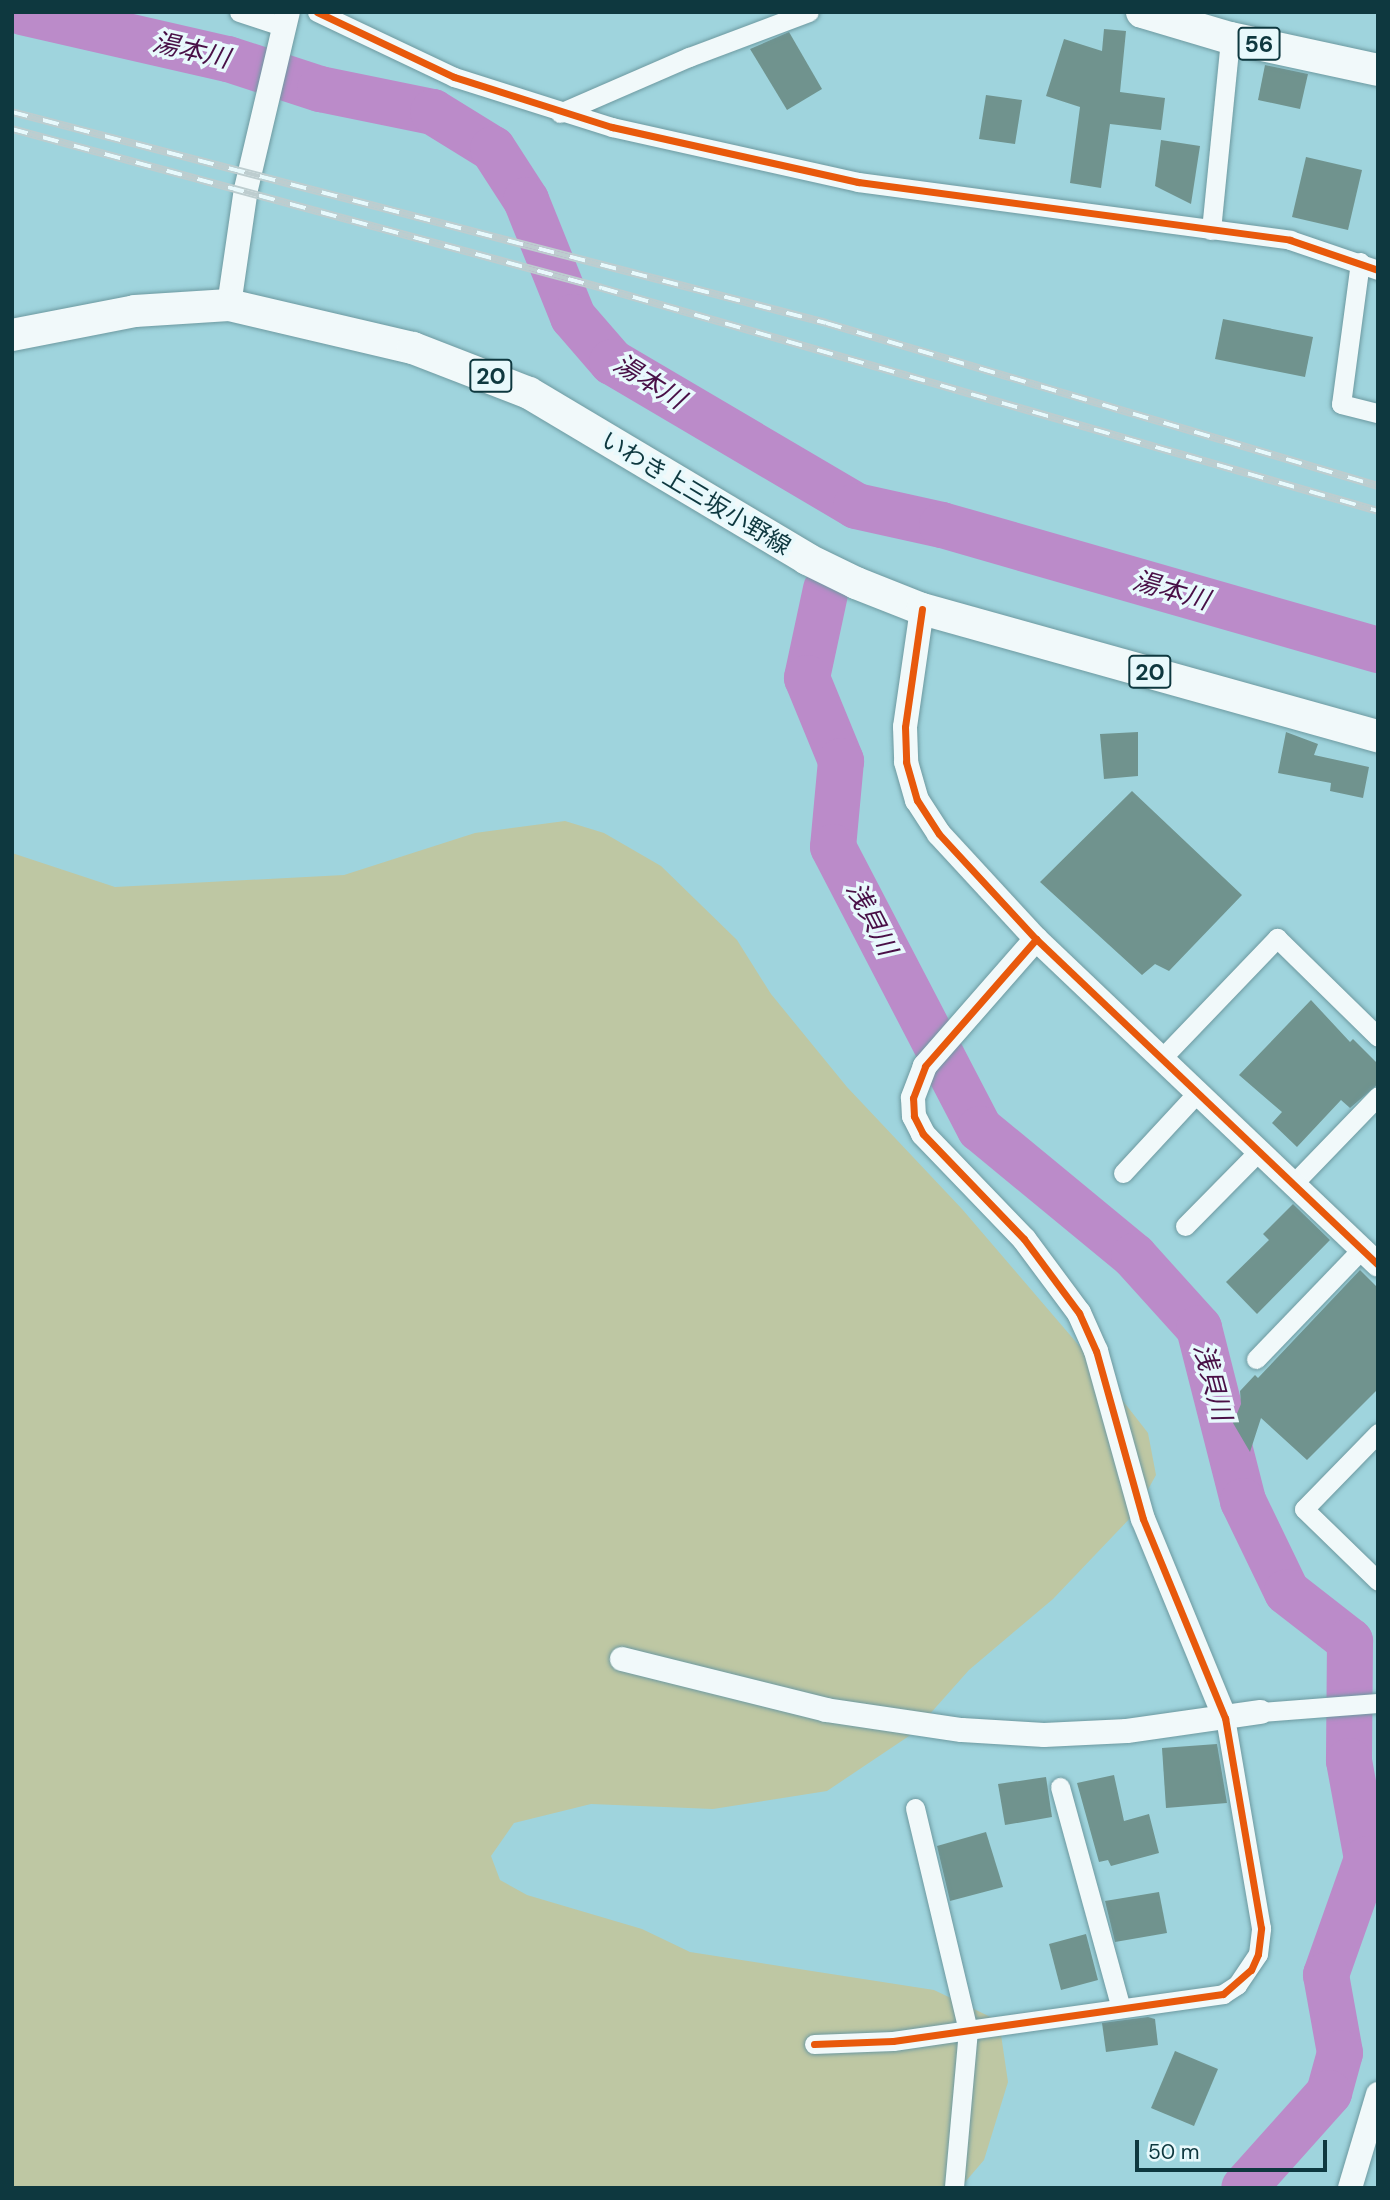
<!DOCTYPE html>
<meta charset="utf-8">
<style>
body{margin:0}
#map{position:relative;width:1390px;height:2200px;overflow:hidden;background:#9fd4dd;font-family:"DM Sans","Noto Sans JP",sans-serif}
div>[style]{position:absolute}
.green>*{inset:0;background:#bec7a3}
.river>*{height:46px;margin:-23px;padding:0 23px;transform-origin:23px;border-radius:23px;background:#bb8bc9}
.building>*{inset:0;background:#70938e}
.roads{filter:drop-shadow(0 0 2px #6d99a0) drop-shadow(0 0 2px #6d99a0)}
.minor>*{height:19px;margin:-9.5px;padding:0 9.5px;transform-origin:9.5px;border-radius:9.5px;background:#f1f9fa}
.tertiary>*{height:24px;margin:-12px;padding:0 12px;transform-origin:12px;border-radius:12px;background:#f1f9fa}
.primary>*{height:32px;margin:-16px;padding:0 16px;transform-origin:16px;border-radius:16px;background:#f1f9fa}
.rail>*{height:8px;margin-top:-4px;transform-origin:0;background:repeating-linear-gradient(90deg,#e8f9fc 0 16px,#bdcdcf 0 32px);box-sizing:border-box;border-block:2px solid #bdcdcf}
.cycleway>*{height:7px;margin:-3.5px;padding:0 3.5px;transform-origin:3.5px;border-radius:3.5px;background:#e8590c}
span{translate:-50% -50%;white-space:nowrap;text-align:center;line-height:1.15;-webkit-text-stroke:7px #e8f9fc;paint-order:stroke}
.shield-label span{padding:2px 5px;background:#e8f9fc;border:2px solid;border-radius:5px;-webkit-text-stroke-width:0}
.shield-label{font-size:23px;color:#0e383f;font-weight:700}
.street-label{font-size:24px;color:#0e383f}
.water-label{font-size:26px;color:#491047;font-style:italic}
.frame{position:absolute;inset:0;border:14px solid #0e383f;pointer-events:none}
.scale{position:absolute;left:1135px;top:2140px;width:192px;height:32px;box-sizing:border-box;border:4px solid #0e383f;border-top:0;padding-left:9px;font-size:21px;line-height:24px;white-space:nowrap;color:#0e383f;-webkit-text-stroke:5px #e8f9fc;paint-order:stroke}
</style>
<div id="map">
<div class="green">
<div style="clip-path:polygon(565px 821px,604px 833px,661px 866px,737px 940px,771px 994px,847px 1087px,962px 1209px,1088px 1356px,1148px 1433px,1156px 1475px,1135px 1513px,1053px 1599px,969px 1670px,912px 1734px,827px 1791px,713px 1809px,591px 1804px,514px 1823px,491px 1856px,500px 1880px,527px 1895px,642px 1929px,690px 1952px,934px 1990px,999px 2021px,1008px 2082px,984px 2160px,960px 2188px,12px 2188px,12px 853px,115px 887px,344px 875px,475px 833px)"></div>
</div>
<div class="river">
<div style="left:22px;top:12px;width:211px;rotate:12.9deg"></div>
<div style="left:228px;top:59px;width:97px;rotate:18.1deg"></div>
<div style="left:320px;top:89px;width:115px;rotate:11.5deg"></div>
<div style="left:433px;top:112px;width:70px;rotate:31.7deg"></div>
<div style="left:493px;top:149px;width:61px;rotate:57.1deg"></div>
<div style="left:526px;top:200px;width:126px;rotate:68.1deg"></div>
<div style="left:573px;top:317px;width:60px;rotate:49.1deg"></div>
<div style="left:612px;top:362px;width:283px;rotate:30.5deg"></div>
<div style="left:856px;top:506px;width:88px;rotate:12.5deg"></div>
<div style="left:942px;top:525px;width:454px;rotate:16deg"></div>
<div style="left:826px;top:589px;width:91px;rotate:102.1deg"></div>
<div style="left:807px;top:678px;width:90px;rotate:67.7deg"></div>
<div style="left:841px;top:761px;width:86px;rotate:95.3deg"></div>
<div style="left:833px;top:847px;width:318px;rotate:62.5deg"></div>
<div style="left:980px;top:1129px;width:200px;rotate:39.5deg"></div>
<div style="left:1134px;top:1256px;width:97px;rotate:47.9deg"></div>
<div style="left:1199px;top:1328px;width:179px;rotate:75.7deg"></div>
<div style="left:1243px;top:1501px;width:101px;rotate:64.2deg"></div>
<div style="left:1287px;top:1592px;width:80px;rotate:37.9deg"></div>
<div style="left:1350px;top:1641px;width:120px;rotate:90.5deg"></div>
<div style="left:1349px;top:1761px;width:100px;rotate:79.6deg"></div>
<div style="left:1367px;top:1859px;width:123px;rotate:109.5deg"></div>
<div style="left:1326px;top:1975px;width:79px;rotate:79.8deg"></div>
<div style="left:1340px;top:2053px;width:41px;rotate:105.4deg"></div>
<div style="left:1329px;top:2093px;width:127px;rotate:131.8deg"></div>
</div>
<div class="building">
<div style="clip-path:polygon(1104px 29px,1126px 31px,1120px 92px,1165px 98px,1161px 130px,1110px 124px,1101px 188px,1070px 183px,1080px 107px,1046px 96px,1064px 39px,1102px 51px)"></div>
<div style="clip-path:polygon(789px 32px,822px 89px,787px 110px,750px 49px)"></div>
<div style="clip-path:polygon(1265px 65px,1308px 74px,1300px 109px,1258px 100px)"></div>
<div style="clip-path:polygon(986px 95px,1022px 100px,1015px 144px,979px 139px)"></div>
<div style="clip-path:polygon(1161px 140px,1200px 146px,1191px 204px,1155px 186px)"></div>
<div style="clip-path:polygon(1306px 157px,1362px 170px,1348px 230px,1292px 217px)"></div>
<div style="clip-path:polygon(1223px 319px,1313px 337px,1305px 377px,1215px 359px)"></div>
<div style="clip-path:polygon(1138px 732px,1138px 776px,1104px 779px,1100px 734px)"></div>
<div style="clip-path:polygon(1286px 732px,1318px 744px,1314px 755px,1369px 767px,1363px 798px,1330px 791px,1331px 783px,1278px 773px)"></div>
<div style="clip-path:polygon(1132px 791px,1242px 895px,1169px 971px,1155px 964px,1142px 975px,1040px 882px)"></div>
<div style="clip-path:polygon(1311px 1000px,1350px 1042px,1353px 1039px,1378px 1064px,1378px 1084px,1350px 1108px,1341px 1100px,1297px 1147px,1272px 1123px,1282px 1112px,1239px 1075px)"></div>
<div style="clip-path:polygon(1293px 1204px,1330px 1240px,1257px 1314px,1226px 1282px,1269px 1240px,1263px 1234px)"></div>
<div style="clip-path:polygon(1360px 1270px,1378px 1288px,1378px 1389px,1307px 1460px,1261px 1418px,1250px 1452px,1233px 1423px,1241px 1404px,1240px 1391px,1255px 1375px,1258px 1378px)"></div>
<div style="clip-path:polygon(1217px 1744px,1227px 1803px,1166px 1808px,1162px 1748px)"></div>
<div style="clip-path:polygon(1114px 1775px,1124px 1821px,1149px 1814px,1159px 1853px,1111px 1866px,1108px 1860px,1099px 1862px,1077px 1783px)"></div>
<div style="clip-path:polygon(1046px 1777px,1052px 1817px,1005px 1825px,998px 1784px)"></div>
<div style="clip-path:polygon(986px 1832px,1003px 1887px,950px 1901px,937px 1846px)"></div>
<div style="clip-path:polygon(1159px 1892px,1167px 1933px,1115px 1942px,1105px 1901px)"></div>
<div style="clip-path:polygon(1086px 1934px,1098px 1980px,1061px 1990px,1049px 1944px)"></div>
<div style="clip-path:polygon(1148px 2017px,1155px 2019px,1158px 2045px,1106px 2052px,1102px 2023px)"></div>
<div style="clip-path:polygon(1175px 2051px,1218px 2069px,1194px 2126px,1151px 2108px)"></div>
</div>
<div class="roads">
<div class="minor">
<div style="left:239px;top:12px;width:48px;rotate:18.1deg"></div>
<div style="left:317px;top:12px;width:152px;rotate:25.4deg"></div>
<div style="left:454px;top:77px;width:166px;rotate:17.6deg"></div>
<div style="left:612px;top:127px;width:252px;rotate:12.6deg"></div>
<div style="left:858px;top:182px;width:436px;rotate:7.6deg"></div>
<div style="left:1290px;top:240px;width:93px;rotate:18.8deg"></div>
<div style="left:560px;top:113px;width:141px;rotate:-23.5deg"></div>
<div style="left:689px;top:57px;width:128px;rotate:-20.6deg"></div>
<div style="left:1211px;top:230px;width:193px;rotate:-84.3deg"></div>
<div style="left:1360px;top:262px;width:143px;rotate:97.6deg"></div>
<div style="left:1341px;top:404px;width:38px;rotate:14deg"></div>
<div style="left:1161px;top:1059px;width:168px;rotate:-46.2deg"></div>
<div style="left:1277px;top:938px;width:141px;rotate:44.4deg"></div>
<div style="left:1123px;top:1173px;width:109px;rotate:-47.2deg"></div>
<div style="left:1293px;top:1184px;width:122px;rotate:-46deg"></div>
<div style="left:1185px;top:1226px;width:105px;rotate:-45.4deg"></div>
<div style="left:1256px;top:1359px;width:153px;rotate:-46.1deg"></div>
<div style="left:1378px;top:1433px;width:106px;rotate:134.2deg"></div>
<div style="left:1304px;top:1509px;width:103px;rotate:44.2deg"></div>
<div style="left:1261px;top:1712px;width:117px;rotate:-4.4deg"></div>
<div style="left:1060px;top:1787px;width:229px;rotate:74.6deg"></div>
<div style="left:915px;top:1808px;width:228px;rotate:76.6deg"></div>
<div style="left:968px;top:2030px;width:159px;rotate:95.1deg"></div>
<div style="left:814px;top:2044px;width:79px;rotate:-2.2deg"></div>
<div style="left:893px;top:2041px;width:76px;rotate:-8.3deg"></div>
<div style="left:968px;top:2030px;width:258px;rotate:-8deg"></div>
<div style="left:1223px;top:1994px;width:17px;rotate:-33deg"></div>
<div style="left:1237px;top:1985px;width:37px;rotate:-56deg"></div>
<div style="left:1258px;top:1954px;width:26px;rotate:-83deg"></div>
<div style="left:1261px;top:1928px;width:213px;rotate:-99.7deg"></div>
</div>
<div class="tertiary">
<div style="left:229px;top:305px;width:117px;rotate:-81.7deg"></div>
<div style="left:246px;top:189px;width:182px;rotate:-76.7deg"></div>
<div style="left:922px;top:609px;width:119px;rotate:98.2deg"></div>
<div style="left:905px;top:727px;width:35px;rotate:88deg"></div>
<div style="left:906px;top:762px;width:40px;rotate:74deg"></div>
<div style="left:917px;top:800px;width:40px;rotate:57.1deg"></div>
<div style="left:939px;top:834px;width:143px;rotate:47.3deg"></div>
<div style="left:1036px;top:939px;width:472px;rotate:43.6deg"></div>
<div style="left:1036px;top:939px;width:169px;rotate:131.2deg"></div>
<div style="left:925px;top:1066px;width:34px;rotate:111deg"></div>
<div style="left:913px;top:1098px;width:18px;rotate:87deg"></div>
<div style="left:914px;top:1116px;width:20px;rotate:63deg"></div>
<div style="left:923px;top:1134px;width:146px;rotate:46.1deg"></div>
<div style="left:1024px;top:1239px;width:92px;rotate:53.4deg"></div>
<div style="left:1079px;top:1313px;width:42px;rotate:65.9deg"></div>
<div style="left:1096px;top:1351px;width:174px;rotate:74.4deg"></div>
<div style="left:1143px;top:1519px;width:215px;rotate:67.6deg"></div>
<div style="left:622px;top:1659px;width:210px;rotate:14deg"></div>
<div style="left:826px;top:1710px;width:137px;rotate:8.4deg"></div>
<div style="left:962px;top:1730px;width:82px;rotate:3.5deg"></div>
<div style="left:1044px;top:1735px;width:83px;rotate:-2.8deg"></div>
<div style="left:1127px;top:1731px;width:135px;rotate:-8.1deg"></div>
<div style="left:1350px;top:2188px;width:98px;rotate:-73.4deg"></div>
</div>
<div class="primary">
<div style="left:1142px;top:12px;width:92px;rotate:16.5deg"></div>
<div style="left:1230px;top:38px;width:151px;rotate:12.2deg"></div>
<div style="left:12px;top:335px;width:125px;rotate:-11deg"></div>
<div style="left:135px;top:311px;width:94px;rotate:-3.7deg"></div>
<div style="left:229px;top:305px;width:189px;rotate:13.2deg"></div>
<div style="left:413px;top:348px;width:124px;rotate:21.2deg"></div>
<div style="left:529px;top:393px;width:324px;rotate:30.8deg"></div>
<div style="left:807px;top:559px;width:55px;rotate:26.1deg"></div>
<div style="left:856px;top:583px;width:71px;rotate:21.5deg"></div>
<div style="left:922px;top:609px;width:473px;rotate:15.6deg"></div>
</div>
</div>
<div class="rail">
<div style="left:12px;top:112px;width:841px;rotate:14.53deg"></div>
<div style="left:826px;top:323px;width:576px;rotate:16.45deg"></div>
<div style="left:12px;top:129px;width:611px;rotate:15.08deg"></div>
<div style="left:602px;top:288px;width:807px;rotate:16.03deg"></div>
</div>
<div class="cycleway">
<div style="left:317px;top:12px;width:152px;rotate:25.4deg"></div>
<div style="left:454px;top:77px;width:166px;rotate:17.6deg"></div>
<div style="left:612px;top:127px;width:252px;rotate:12.6deg"></div>
<div style="left:858px;top:182px;width:436px;rotate:7.6deg"></div>
<div style="left:1290px;top:240px;width:93px;rotate:18.8deg"></div>
<div style="left:922px;top:609px;width:119px;rotate:98.2deg"></div>
<div style="left:905px;top:727px;width:35px;rotate:88deg"></div>
<div style="left:906px;top:762px;width:40px;rotate:74deg"></div>
<div style="left:917px;top:800px;width:40px;rotate:57.1deg"></div>
<div style="left:939px;top:834px;width:143px;rotate:47.3deg"></div>
<div style="left:1036px;top:939px;width:472px;rotate:43.6deg"></div>
<div style="left:814px;top:2044px;width:79px;rotate:-2.2deg"></div>
<div style="left:893px;top:2041px;width:333px;rotate:-8.1deg"></div>
<div style="left:1223px;top:1994px;width:37px;rotate:-41deg"></div>
<div style="left:1251px;top:1970px;width:17px;rotate:-66deg"></div>
<div style="left:1258px;top:1954px;width:26px;rotate:-83deg"></div>
<div style="left:1261px;top:1928px;width:213px;rotate:-99.7deg"></div>
<div style="left:1225px;top:1718px;width:215px;rotate:-112.4deg"></div>
<div style="left:1143px;top:1519px;width:174px;rotate:-105.6deg"></div>
<div style="left:1096px;top:1351px;width:42px;rotate:-114.1deg"></div>
<div style="left:1079px;top:1313px;width:92px;rotate:-126.6deg"></div>
<div style="left:1024px;top:1239px;width:146px;rotate:-133.9deg"></div>
<div style="left:923px;top:1134px;width:20px;rotate:-117deg"></div>
<div style="left:914px;top:1116px;width:18px;rotate:-93deg"></div>
<div style="left:913px;top:1098px;width:34px;rotate:-69deg"></div>
<div style="left:925px;top:1066px;width:169px;rotate:-48.8deg"></div>
</div>
<div class="shield-label">
<span style="left:1259px;top:44px">56</span>
<span style="left:491px;top:376px">20</span>
<span style="left:1150px;top:672px">20</span>
</div>
<div class="street-label">
<span style="left:696px;top:493px;rotate:31deg">いわき上三坂小野線</span>
</div>
<div class="water-label">
<span style="left:191px;top:51px;rotate:13deg">湯本川</span>
<span style="left:649px;top:382px;rotate:32deg">湯本川</span>
<span style="left:1171px;top:591px;rotate:16deg">湯本川</span>
<span style="left:871px;top:919px;rotate:63deg">浅貝川</span>
<span style="left:1212px;top:1382px;rotate:75deg">浅貝川</span>
</div>
<div class="frame"></div>
<div class="scale">50 m</div>
</div>
